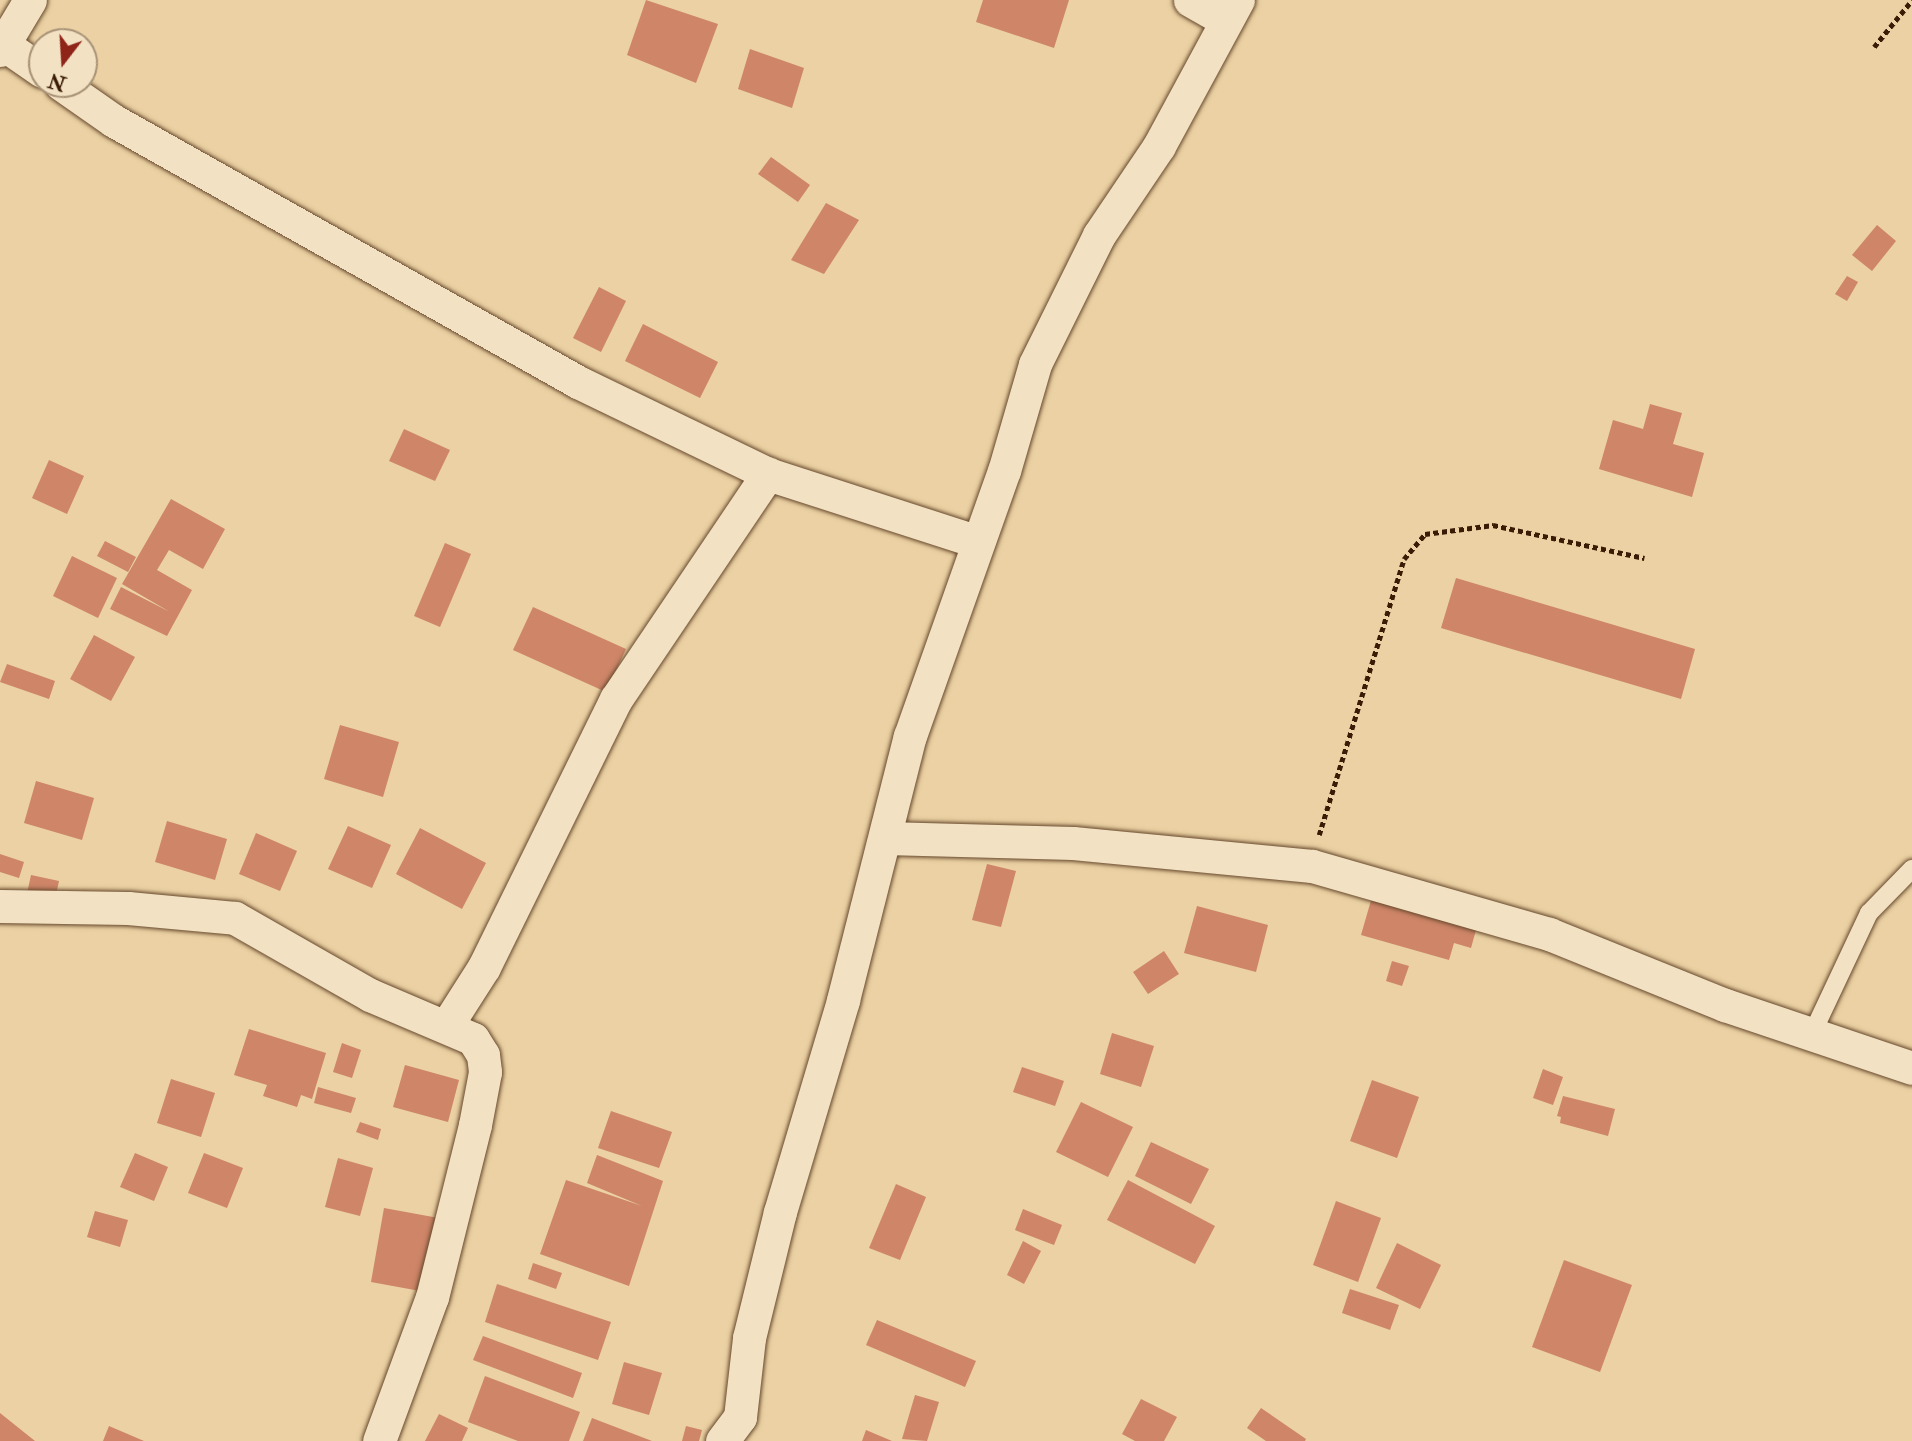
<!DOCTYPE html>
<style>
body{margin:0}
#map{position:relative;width:1912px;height:1441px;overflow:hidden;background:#ebd1a3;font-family:"IM FELL Double Pica",serif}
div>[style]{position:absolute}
.building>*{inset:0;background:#ce8568}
.path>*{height:4.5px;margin-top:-2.25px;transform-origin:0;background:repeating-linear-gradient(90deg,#3a1b05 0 5px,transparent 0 8.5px)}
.roads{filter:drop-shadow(0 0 2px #66482c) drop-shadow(0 0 2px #66482c)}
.lane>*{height:18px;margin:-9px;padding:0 9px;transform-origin:9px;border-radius:9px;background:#f2e1c3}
.street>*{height:33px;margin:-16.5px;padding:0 16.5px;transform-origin:16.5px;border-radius:16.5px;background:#f2e1c3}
span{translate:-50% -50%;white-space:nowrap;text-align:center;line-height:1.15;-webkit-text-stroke:7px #f2e1c3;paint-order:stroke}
.north{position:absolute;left:28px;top:28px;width:70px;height:70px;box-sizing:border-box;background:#f2e1c3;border:2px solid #a89277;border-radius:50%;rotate:197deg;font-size:19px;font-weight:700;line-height:28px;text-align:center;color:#3a1b05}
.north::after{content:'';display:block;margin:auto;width:24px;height:32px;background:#8f2418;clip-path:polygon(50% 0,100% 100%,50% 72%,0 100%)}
</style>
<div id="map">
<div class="building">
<div style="clip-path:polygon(646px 0,718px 24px,696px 83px,627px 55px)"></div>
<div style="clip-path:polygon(983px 0,1069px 0,1054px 48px,976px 22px)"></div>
<div style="clip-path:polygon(750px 49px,804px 68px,792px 108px,738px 89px)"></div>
<div style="clip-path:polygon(771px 157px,810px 185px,798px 202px,758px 174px)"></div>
<div style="clip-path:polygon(826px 203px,859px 220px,824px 274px,791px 260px)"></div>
<div style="clip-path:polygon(1877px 225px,1896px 241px,1872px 271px,1852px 255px)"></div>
<div style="clip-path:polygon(1847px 276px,1858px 282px,1847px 301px,1835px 294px)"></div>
<div style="clip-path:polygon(599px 287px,626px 301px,601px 352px,573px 338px)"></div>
<div style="clip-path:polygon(643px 324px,718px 362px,700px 398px,625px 361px)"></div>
<div style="clip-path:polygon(1650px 404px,1682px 413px,1673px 444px,1704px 453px,1692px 497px,1599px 469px,1613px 420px,1643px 429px)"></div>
<div style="clip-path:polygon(404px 429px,450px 450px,435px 481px,389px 461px)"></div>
<div style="clip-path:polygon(49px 460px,84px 476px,67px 514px,32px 498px)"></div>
<div style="clip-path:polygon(171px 499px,225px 529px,203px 569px,169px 550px,157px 570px,192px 590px,167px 636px,110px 609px,121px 587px,170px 612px,122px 584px)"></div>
<div style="clip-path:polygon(105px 541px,136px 557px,128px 572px,97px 556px)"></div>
<div style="clip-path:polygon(445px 543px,471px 554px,440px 627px,414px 616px)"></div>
<div style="clip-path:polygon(72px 556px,117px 578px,98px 618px,53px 596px)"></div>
<div style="clip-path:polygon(1456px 578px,1695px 649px,1681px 699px,1441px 628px)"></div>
<div style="clip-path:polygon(533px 607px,626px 649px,606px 692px,513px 650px)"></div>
<div style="clip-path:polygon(94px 635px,135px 657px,111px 701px,70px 679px)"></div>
<div style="clip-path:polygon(7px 664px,55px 681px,49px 699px,0 682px)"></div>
<div style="clip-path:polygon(340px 725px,399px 742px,383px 797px,324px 779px)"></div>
<div style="clip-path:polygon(36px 781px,94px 798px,82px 840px,24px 823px)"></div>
<div style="clip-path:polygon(167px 821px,227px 839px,215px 880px,155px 862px)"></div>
<div style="clip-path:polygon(348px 826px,391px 845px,372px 888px,328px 869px)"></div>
<div style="clip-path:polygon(420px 828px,486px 863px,462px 909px,396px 874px)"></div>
<div style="clip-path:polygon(256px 833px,297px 851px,280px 891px,239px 874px)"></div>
<div style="clip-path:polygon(0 854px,24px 862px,19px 878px,0 872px)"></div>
<div style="clip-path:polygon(987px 864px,1016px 871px,1001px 927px,972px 920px)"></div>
<div style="clip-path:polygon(31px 875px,59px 881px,54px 904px,26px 898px)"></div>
<div style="clip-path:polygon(1374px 890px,1476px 930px,1471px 948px,1454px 943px,1449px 960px,1361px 935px)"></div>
<div style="clip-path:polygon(1197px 906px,1268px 925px,1256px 972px,1184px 953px)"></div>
<div style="clip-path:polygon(1164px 951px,1179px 974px,1148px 994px,1133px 972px)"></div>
<div style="clip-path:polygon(1392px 961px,1409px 966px,1402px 986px,1386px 981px)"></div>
<div style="clip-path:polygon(249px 1029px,326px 1053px,312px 1099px,301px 1095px,297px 1107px,263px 1096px,267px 1085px,234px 1075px)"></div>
<div style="clip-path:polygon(1112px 1033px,1154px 1046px,1141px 1087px,1100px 1074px)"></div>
<div style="clip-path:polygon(342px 1043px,361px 1050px,352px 1078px,333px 1072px)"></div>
<div style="clip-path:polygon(405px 1065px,459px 1080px,448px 1122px,393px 1107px)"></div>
<div style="clip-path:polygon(1022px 1067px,1064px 1081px,1055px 1106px,1013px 1092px)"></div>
<div style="clip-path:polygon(1543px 1069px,1563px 1077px,1553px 1105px,1533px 1098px)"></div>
<div style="clip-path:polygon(171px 1079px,215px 1093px,201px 1137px,157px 1123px)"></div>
<div style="clip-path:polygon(1372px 1080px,1419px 1097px,1397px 1158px,1350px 1141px)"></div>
<div style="clip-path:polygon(318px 1087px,356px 1098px,351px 1113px,314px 1103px)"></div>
<div style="clip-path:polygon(1563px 1096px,1615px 1109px,1608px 1136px,1560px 1123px,1561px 1117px,1557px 1116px)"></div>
<div style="clip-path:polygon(1081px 1102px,1133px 1127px,1108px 1177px,1056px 1152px)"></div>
<div style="clip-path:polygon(611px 1111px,672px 1132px,659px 1168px,598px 1148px)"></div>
<div style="clip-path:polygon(360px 1122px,381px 1129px,378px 1140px,356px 1132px)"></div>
<div style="clip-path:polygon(1151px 1142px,1209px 1169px,1191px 1204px,1135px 1176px)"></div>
<div style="clip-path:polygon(135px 1153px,168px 1167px,154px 1201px,120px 1187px)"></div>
<div style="clip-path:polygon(204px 1153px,243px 1168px,227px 1208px,188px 1193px)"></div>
<div style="clip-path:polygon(597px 1155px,663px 1181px,629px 1286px,540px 1254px,566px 1180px,642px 1206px,587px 1183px)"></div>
<div style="clip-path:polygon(338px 1158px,373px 1168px,360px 1216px,325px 1207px)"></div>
<div style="clip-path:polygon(1128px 1180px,1215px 1226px,1195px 1264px,1107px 1220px)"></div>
<div style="clip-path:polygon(896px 1184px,926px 1197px,900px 1260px,869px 1248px)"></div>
<div style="clip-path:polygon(1336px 1201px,1381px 1218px,1358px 1282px,1313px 1265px)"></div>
<div style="clip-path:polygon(384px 1208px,444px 1219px,431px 1293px,371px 1282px)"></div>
<div style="clip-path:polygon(1023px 1209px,1062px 1225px,1054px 1245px,1015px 1230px)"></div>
<div style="clip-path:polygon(95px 1211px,128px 1220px,120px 1247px,87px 1237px)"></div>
<div style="clip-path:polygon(1023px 1241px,1041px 1251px,1024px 1284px,1007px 1275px)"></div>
<div style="clip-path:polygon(1397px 1243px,1441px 1265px,1420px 1309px,1376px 1288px)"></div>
<div style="clip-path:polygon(1564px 1260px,1632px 1285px,1600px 1372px,1532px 1347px)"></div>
<div style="clip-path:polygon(533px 1263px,562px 1273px,556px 1289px,528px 1279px)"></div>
<div style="clip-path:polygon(497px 1284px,611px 1322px,598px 1360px,485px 1322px)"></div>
<div style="clip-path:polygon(1350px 1289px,1399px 1305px,1390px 1330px,1342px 1313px)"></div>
<div style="clip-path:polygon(877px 1320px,976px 1361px,965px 1387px,866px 1345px)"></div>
<div style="clip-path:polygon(483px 1336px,582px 1373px,573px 1398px,473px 1360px)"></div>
<div style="clip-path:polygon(624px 1362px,662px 1373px,649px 1415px,612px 1404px)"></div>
<div style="clip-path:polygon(485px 1376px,580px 1412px,569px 1441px,518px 1441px,468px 1422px)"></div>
<div style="clip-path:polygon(915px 1395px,939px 1402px,927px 1441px,902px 1439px)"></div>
<div style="clip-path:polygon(1141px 1399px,1177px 1417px,1164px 1441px,1135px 1441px,1122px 1434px)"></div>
<div style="clip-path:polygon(1261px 1408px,1306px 1439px,1305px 1441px,1266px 1441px,1247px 1428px)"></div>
<div style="clip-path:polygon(0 1413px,35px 1441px,0 1441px)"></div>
<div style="clip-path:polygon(439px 1414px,468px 1428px,462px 1441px,425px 1441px)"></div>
<div style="clip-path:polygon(592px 1418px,652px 1441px,583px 1441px)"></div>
<div style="clip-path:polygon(109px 1426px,144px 1441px,103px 1441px)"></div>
<div style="clip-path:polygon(686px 1426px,702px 1430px,699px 1441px,682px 1441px)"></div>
<div style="clip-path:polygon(866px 1430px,892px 1441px,862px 1441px)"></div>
</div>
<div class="path">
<div style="left:1874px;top:47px;width:60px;rotate:-51deg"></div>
<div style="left:1319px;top:835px;width:289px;rotate:-72.9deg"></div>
<div style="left:1404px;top:559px;width:33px;rotate:-50deg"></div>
<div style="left:1425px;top:534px;width:69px;rotate:-7.5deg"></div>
<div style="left:1493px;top:525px;width:155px;rotate:12.3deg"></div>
</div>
<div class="roads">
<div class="lane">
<div style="left:1812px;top:1034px;width:134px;rotate:-64.8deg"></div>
<div style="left:1869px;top:913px;width:62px;rotate:-45.7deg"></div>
</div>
<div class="street">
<div style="left:1190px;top:0;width:40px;rotate:29.7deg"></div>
<div style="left:3px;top:44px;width:47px;rotate:34.7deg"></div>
<div style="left:0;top:50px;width:58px;rotate:-59deg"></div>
<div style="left:61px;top:84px;width:65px;rotate:34.9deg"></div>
<div style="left:114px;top:121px;width:532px;rotate:29.36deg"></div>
<div style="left:578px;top:382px;width:211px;rotate:25.8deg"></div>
<div style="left:768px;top:474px;width:219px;rotate:17.9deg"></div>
<div style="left:885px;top:838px;width:188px;rotate:1.5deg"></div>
<div style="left:1073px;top:843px;width:240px;rotate:5.5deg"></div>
<div style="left:1312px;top:866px;width:247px;rotate:16deg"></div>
<div style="left:1549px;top:934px;width:190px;rotate:22deg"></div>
<div style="left:1725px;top:1005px;width:197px;rotate:18.6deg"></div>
<div style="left:0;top:906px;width:128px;rotate:0.9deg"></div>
<div style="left:128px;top:908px;width:107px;rotate:5.3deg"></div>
<div style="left:235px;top:918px;width:155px;rotate:29.7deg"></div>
<div style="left:370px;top:995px;width:112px;rotate:23.1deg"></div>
<div style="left:473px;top:1039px;width:19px;rotate:58deg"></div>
<div style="left:483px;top:1055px;width:17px;rotate:83deg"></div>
<div style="left:485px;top:1072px;width:54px;rotate:100.7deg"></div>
<div style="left:475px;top:1125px;width:177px;rotate:104deg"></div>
<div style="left:432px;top:1297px;width:153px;rotate:110.2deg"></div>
<div style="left:447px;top:1025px;width:69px;rotate:-57.5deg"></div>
<div style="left:484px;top:967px;width:299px;rotate:-63.8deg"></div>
<div style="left:616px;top:699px;width:272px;rotate:-56deg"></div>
<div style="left:722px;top:1441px;width:30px;rotate:-53deg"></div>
<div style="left:740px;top:1417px;width:80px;rotate:-83.5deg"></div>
<div style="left:749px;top:1338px;width:130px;rotate:-76.2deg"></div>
<div style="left:780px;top:1212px;width:221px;rotate:-73.4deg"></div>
<div style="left:843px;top:1000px;width:272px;rotate:-75.8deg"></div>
<div style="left:910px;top:736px;width:281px;rotate:-70.5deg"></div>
<div style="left:1004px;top:471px;width:111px;rotate:-73.8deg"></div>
<div style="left:1035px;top:364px;width:144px;rotate:-63.6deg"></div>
<div style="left:1099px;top:235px;width:107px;rotate:-56deg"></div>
<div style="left:1159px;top:146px;width:166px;rotate:-61.6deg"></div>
</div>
</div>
<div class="north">N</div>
</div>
